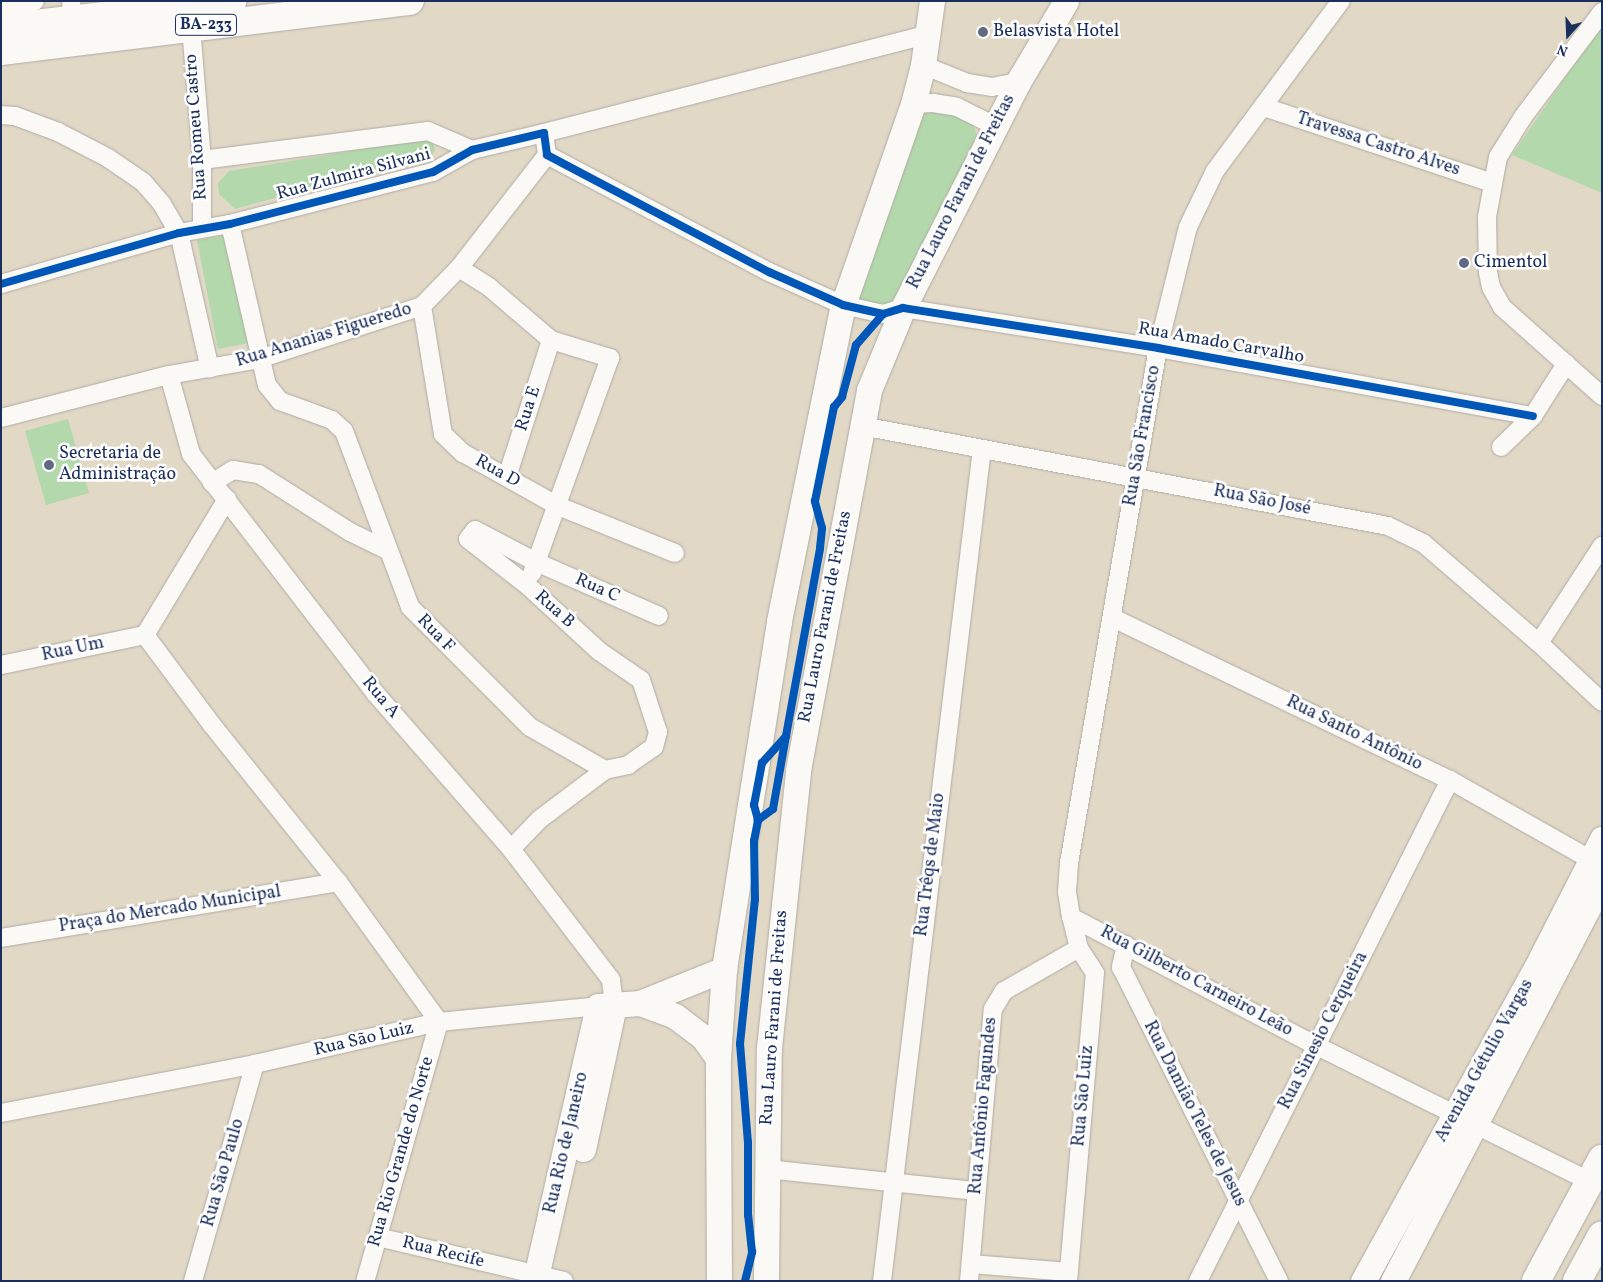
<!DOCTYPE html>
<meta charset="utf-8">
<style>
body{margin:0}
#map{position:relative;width:1603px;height:1282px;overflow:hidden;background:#e1d8c6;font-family:Vollkorn,serif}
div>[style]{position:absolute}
.green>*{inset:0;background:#b3d8ab}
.roads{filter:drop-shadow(0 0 1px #b0aba4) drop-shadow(0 0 1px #b0aba4)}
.street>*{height:18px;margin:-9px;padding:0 9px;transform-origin:9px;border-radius:9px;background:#faf9f6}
.secondary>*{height:25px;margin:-12.5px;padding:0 12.5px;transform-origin:12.5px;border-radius:12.5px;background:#faf9f6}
.primary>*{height:28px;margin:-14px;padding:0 14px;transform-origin:14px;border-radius:14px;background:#faf9f6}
.cycleway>*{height:8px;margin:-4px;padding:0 4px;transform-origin:4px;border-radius:4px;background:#0057b8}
.dots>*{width:14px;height:14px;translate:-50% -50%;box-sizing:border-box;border:2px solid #fff;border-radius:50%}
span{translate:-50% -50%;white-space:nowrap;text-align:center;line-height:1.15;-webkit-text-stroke:5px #fff;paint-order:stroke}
.shield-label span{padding:1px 4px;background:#fff;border:1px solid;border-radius:4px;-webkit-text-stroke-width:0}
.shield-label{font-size:16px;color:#1b2f5e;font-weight:700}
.poi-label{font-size:18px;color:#1b2f5e}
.left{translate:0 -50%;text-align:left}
.street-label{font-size:18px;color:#1b2f5e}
.frame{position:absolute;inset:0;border:2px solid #1b2f5e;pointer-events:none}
.north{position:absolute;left:1543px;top:10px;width:50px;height:50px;-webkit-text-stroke:4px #fff;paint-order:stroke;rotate:200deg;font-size:14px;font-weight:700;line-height:20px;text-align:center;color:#1b2f5e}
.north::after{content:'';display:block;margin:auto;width:18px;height:22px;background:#1b2f5e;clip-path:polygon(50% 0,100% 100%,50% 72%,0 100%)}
</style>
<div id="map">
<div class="green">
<div style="clip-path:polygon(1602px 24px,1602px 193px,1512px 155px)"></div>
<div style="clip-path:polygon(937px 106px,973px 123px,978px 139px,894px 304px,865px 304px,854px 292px,915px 116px)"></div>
<div style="clip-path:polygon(425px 139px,434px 145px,435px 151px,430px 156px,235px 209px,219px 194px,218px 183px,229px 171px)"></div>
<div style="clip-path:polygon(233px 234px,254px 342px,218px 349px,197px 240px)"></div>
<div style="clip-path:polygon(68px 419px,89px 493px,46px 505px,25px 431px)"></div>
</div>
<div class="roads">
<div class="street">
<div style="left:71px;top:1px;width:18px;rotate:84deg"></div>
<div style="left:1px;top:6px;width:34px;rotate:-8deg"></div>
<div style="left:1602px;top:12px;width:131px;rotate:127deg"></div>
<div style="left:1523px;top:117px;width:47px;rotate:122deg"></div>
<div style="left:1498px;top:157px;width:61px;rotate:100.4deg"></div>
<div style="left:1487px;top:217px;width:55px;rotate:89deg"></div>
<div style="left:1488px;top:272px;width:15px;rotate:79deg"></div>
<div style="left:1491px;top:287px;width:23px;rotate:61deg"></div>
<div style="left:1502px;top:307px;width:134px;rotate:41.7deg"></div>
<div style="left:191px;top:27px;width:133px;rotate:85.3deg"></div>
<div style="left:202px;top:160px;width:67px;rotate:90deg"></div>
<div style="left:923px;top:65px;width:48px;rotate:22.2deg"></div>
<div style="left:967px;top:83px;width:25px;rotate:9deg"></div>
<div style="left:992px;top:87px;width:26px;rotate:-11deg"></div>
<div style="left:913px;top:104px;width:20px;rotate:-3deg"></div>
<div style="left:933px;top:103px;width:24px;rotate:9deg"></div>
<div style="left:957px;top:107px;width:42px;rotate:26.6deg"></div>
<div style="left:1264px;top:107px;width:240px;rotate:18.4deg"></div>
<div style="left:1px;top:115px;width:14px;rotate:4deg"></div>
<div style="left:15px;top:116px;width:46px;rotate:20.4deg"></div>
<div style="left:58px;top:132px;width:56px;rotate:27.5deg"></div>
<div style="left:108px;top:158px;width:42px;rotate:34.4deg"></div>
<div style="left:143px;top:182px;width:29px;rotate:49deg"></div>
<div style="left:162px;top:204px;width:34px;rotate:60deg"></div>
<div style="left:179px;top:233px;width:139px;rotate:77.2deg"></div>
<div style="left:544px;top:133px;width:395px;rotate:-14.4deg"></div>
<div style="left:202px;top:160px;width:228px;rotate:-7.3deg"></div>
<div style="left:428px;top:131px;width:48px;rotate:23.4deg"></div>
<div style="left:230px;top:224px;width:165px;rotate:77.1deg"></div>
<div style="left:267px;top:385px;width:21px;rotate:51deg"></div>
<div style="left:280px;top:401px;width:55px;rotate:20.1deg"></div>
<div style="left:332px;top:420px;width:16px;rotate:43deg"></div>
<div style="left:344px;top:431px;width:188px;rotate:69.4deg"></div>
<div style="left:410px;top:607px;width:170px;rotate:45deg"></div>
<div style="left:530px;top:727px;width:86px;rotate:29.8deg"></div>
<div style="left:605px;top:770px;width:24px;rotate:-12deg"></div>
<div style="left:628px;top:765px;width:32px;rotate:-35deg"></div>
<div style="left:654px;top:747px;width:16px;rotate:-75deg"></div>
<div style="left:658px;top:732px;width:55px;rotate:-108.1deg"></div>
<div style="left:641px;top:680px;width:51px;rotate:-145.4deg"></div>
<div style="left:599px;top:651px;width:96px;rotate:-137.5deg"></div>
<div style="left:528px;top:586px;width:76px;rotate:-141.9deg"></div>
<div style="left:468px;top:539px;width:11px;rotate:-52deg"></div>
<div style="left:475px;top:530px;width:69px;rotate:27.7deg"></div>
<div style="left:536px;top:562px;width:134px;rotate:23.7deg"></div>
<div style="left:459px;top:268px;width:36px;rotate:32deg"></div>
<div style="left:489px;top:287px;width:82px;rotate:40.5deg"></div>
<div style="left:551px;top:340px;width:62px;rotate:17deg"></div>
<div style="left:610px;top:358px;width:229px;rotate:109.9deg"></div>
<div style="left:1px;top:284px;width:185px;rotate:-16deg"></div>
<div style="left:179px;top:233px;width:52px;rotate:-10deg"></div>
<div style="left:230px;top:224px;width:210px;rotate:-14.4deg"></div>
<div style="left:433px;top:172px;width:45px;rotate:-29.4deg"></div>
<div style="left:472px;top:150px;width:74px;rotate:-13.3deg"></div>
<div style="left:544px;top:133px;width:22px;rotate:82deg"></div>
<div style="left:547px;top:155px;width:251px;rotate:27.8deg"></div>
<div style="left:769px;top:272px;width:81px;rotate:24deg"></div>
<div style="left:843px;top:305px;width:41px;rotate:12.7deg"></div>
<div style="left:883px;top:314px;width:21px;rotate:-17deg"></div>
<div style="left:903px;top:308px;width:258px;rotate:8.9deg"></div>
<div style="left:1158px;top:348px;width:381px;rotate:10.3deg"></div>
<div style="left:422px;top:306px;width:130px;rotate:80.7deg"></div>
<div style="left:443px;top:434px;width:28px;rotate:44deg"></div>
<div style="left:463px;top:453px;width:109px;rotate:29.2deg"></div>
<div style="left:558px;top:506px;width:126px;rotate:21.9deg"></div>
<div style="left:169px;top:375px;width:82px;rotate:74.4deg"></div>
<div style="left:191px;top:454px;width:303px;rotate:52.4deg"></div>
<div style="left:376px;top:694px;width:206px;rotate:48.9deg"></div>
<div style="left:511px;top:849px;width:165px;rotate:52.6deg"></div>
<div style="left:611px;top:980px;width:26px;rotate:83deg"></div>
<div style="left:1px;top:418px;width:173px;rotate:-14.4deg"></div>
<div style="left:169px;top:375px;width:91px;rotate:-10.1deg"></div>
<div style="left:259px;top:359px;width:171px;rotate:-18deg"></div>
<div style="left:422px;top:306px;width:53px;rotate:-45.8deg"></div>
<div style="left:459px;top:268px;width:143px;rotate:-52.1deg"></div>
<div style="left:862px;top:426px;width:535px;rotate:10.76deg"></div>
<div style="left:1388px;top:526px;width:39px;rotate:26deg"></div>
<div style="left:1423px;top:543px;width:153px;rotate:40.8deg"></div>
<div style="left:1539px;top:643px;width:86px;rotate:43.1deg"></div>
<div style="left:1501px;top:447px;width:45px;rotate:-44.1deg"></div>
<div style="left:1533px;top:416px;width:62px;rotate:-57.6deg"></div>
<div style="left:507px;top:477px;width:144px;rotate:-72.2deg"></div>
<div style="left:212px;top:483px;width:25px;rotate:-32deg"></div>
<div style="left:233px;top:470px;width:26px;rotate:9deg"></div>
<div style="left:259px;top:474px;width:108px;rotate:32.5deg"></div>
<div style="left:350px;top:532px;width:41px;rotate:25.9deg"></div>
<div style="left:1113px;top:618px;width:374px;rotate:25.7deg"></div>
<div style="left:1450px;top:780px;width:172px;rotate:29.5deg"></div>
<div style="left:145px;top:635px;width:112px;rotate:53.3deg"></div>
<div style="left:212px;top:725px;width:201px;rotate:51.3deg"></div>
<div style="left:338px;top:882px;width:173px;rotate:54.2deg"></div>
<div style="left:439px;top:1022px;width:269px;rotate:105.9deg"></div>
<div style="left:145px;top:635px;width:159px;rotate:-58.9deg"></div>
<div style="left:1539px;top:643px;width:116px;rotate:-57deg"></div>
<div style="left:1px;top:665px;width:147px;rotate:-11.8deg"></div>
<div style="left:511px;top:849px;width:42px;rotate:-46deg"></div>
<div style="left:540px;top:819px;width:81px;rotate:-37deg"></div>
<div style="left:1071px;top:917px;width:278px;rotate:27.7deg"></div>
<div style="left:1317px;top:1046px;width:304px;rotate:26.4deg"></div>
<div style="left:1px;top:938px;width:342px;rotate:-9.4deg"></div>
<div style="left:1126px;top:945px;width:23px;rotate:103deg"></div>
<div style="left:1121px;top:967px;width:352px;rotate:63.3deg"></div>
<div style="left:1px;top:1113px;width:259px;rotate:-10.9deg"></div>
<div style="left:255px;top:1064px;width:189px;rotate:-12.9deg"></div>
<div style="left:439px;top:1022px;width:160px;rotate:-5.7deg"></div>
<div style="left:766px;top:1169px;width:210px;rotate:6deg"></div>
<div style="left:378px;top:1237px;width:191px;rotate:13.3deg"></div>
<div style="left:971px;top:1264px;width:98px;rotate:4.7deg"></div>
<div style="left:193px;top:1281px;width:226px;rotate:-74.1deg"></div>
<div style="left:882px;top:1281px;width:838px;rotate:-83.15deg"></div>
<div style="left:969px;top:1281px;width:273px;rotate:-85deg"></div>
<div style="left:993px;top:1009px;width:21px;rotate:-59deg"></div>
<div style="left:1004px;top:991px;width:86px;rotate:-29.8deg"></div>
<div style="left:1068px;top:1281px;width:309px;rotate:-85deg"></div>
<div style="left:1095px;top:973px;width:30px;rotate:-123deg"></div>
<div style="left:1079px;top:948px;width:32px;rotate:-104deg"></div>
<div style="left:1071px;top:917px;width:25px;rotate:-99deg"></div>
<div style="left:1067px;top:892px;width:29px;rotate:-86deg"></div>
<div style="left:1069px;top:863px;width:523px;rotate:-80.2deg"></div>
<div style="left:1158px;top:348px;width:125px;rotate:-76.1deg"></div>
<div style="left:1188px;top:227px;width:62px;rotate:-64.3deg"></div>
<div style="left:1215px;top:171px;width:212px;rotate:-53.5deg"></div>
<div style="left:1198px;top:1281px;width:561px;rotate:-63.3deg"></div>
</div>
<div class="secondary">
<div style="left:640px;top:1003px;width:37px;rotate:20deg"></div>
<div style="left:675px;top:1016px;width:34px;rotate:37deg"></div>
<div style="left:702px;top:1036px;width:27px;rotate:54deg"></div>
<div style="left:583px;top:1149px;width:137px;rotate:-77.8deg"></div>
<div style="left:535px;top:1281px;width:282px;rotate:-77.1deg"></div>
<div style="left:598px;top:1006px;width:42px;rotate:-4.1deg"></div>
<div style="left:640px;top:1003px;width:91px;rotate:-22deg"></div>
<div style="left:719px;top:1281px;width:223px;rotate:-90.3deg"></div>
<div style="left:718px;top:1058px;width:89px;rotate:-86.1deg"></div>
<div style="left:724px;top:969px;width:352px;rotate:-81deg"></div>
<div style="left:779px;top:621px;width:322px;rotate:-78.6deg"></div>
<div style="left:843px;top:305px;width:213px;rotate:-70.8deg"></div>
<div style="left:913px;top:104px;width:40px;rotate:-75.6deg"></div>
<div style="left:923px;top:65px;width:65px;rotate:-82deg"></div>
<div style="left:766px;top:1281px;width:233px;rotate:-89.3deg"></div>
<div style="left:769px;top:1048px;width:280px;rotate:-84deg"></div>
<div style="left:798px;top:770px;width:387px;rotate:-79.4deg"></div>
<div style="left:869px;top:390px;width:89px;rotate:-67.5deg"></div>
<div style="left:903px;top:308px;width:254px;rotate:-63deg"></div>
<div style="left:1018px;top:82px;width:94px;rotate:-59.3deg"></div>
<div style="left:1363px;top:1281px;width:369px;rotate:-61.1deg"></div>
<div style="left:1541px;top:958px;width:134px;rotate:-62.9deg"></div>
<div style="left:1393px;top:1281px;width:450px;rotate:-62.4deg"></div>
</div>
<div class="primary">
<div style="left:1px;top:28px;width:233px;rotate:-6.7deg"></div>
<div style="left:1px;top:51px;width:412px;rotate:-7deg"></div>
<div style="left:1536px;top:1281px;width:139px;rotate:-61.6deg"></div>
<div style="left:1577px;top:1281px;width:52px;rotate:-61.5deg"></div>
</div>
</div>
<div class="cycleway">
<div style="left:1px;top:284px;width:185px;rotate:-16deg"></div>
<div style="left:179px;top:233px;width:52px;rotate:-10deg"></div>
<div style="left:230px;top:224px;width:210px;rotate:-14.4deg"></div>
<div style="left:433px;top:172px;width:45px;rotate:-29.4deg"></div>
<div style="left:472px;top:150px;width:74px;rotate:-13.3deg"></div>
<div style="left:544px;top:133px;width:22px;rotate:82deg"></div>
<div style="left:547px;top:155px;width:251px;rotate:27.8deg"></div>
<div style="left:769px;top:272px;width:81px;rotate:24deg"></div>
<div style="left:843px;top:305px;width:41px;rotate:12.7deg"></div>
<div style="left:883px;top:314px;width:21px;rotate:-17deg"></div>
<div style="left:903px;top:308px;width:258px;rotate:8.9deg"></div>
<div style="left:1158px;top:348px;width:381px;rotate:10.3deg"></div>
<div style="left:786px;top:736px;width:191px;rotate:-79.7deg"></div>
<div style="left:820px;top:548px;width:20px;rotate:-84deg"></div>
<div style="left:822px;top:528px;width:28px;rotate:-105deg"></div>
<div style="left:815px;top:501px;width:96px;rotate:-78.6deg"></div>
<div style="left:834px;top:407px;width:13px;rotate:-51deg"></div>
<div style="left:842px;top:397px;width:54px;rotate:-74.9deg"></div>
<div style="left:856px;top:345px;width:41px;rotate:-48.9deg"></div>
<div style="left:745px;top:1281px;width:30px;rotate:-76deg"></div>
<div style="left:752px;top:1252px;width:37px;rotate:-96deg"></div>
<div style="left:748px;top:1215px;width:72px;rotate:-90deg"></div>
<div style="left:748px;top:1143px;width:99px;rotate:-94.6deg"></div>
<div style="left:740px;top:1044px;width:146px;rotate:-84.1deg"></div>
<div style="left:755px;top:899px;width:58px;rotate:-91deg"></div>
<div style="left:754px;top:841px;width:21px;rotate:-79deg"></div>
<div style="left:758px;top:820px;width:16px;rotate:-105deg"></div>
<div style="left:754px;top:805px;width:43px;rotate:-79.2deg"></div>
<div style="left:762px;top:763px;width:36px;rotate:-48deg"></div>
<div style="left:786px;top:736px;width:74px;rotate:100.1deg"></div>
<div style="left:773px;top:809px;width:19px;rotate:144deg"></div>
</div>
<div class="dots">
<div style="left:983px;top:32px;background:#606a82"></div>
<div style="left:1464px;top:263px;background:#606a82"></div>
<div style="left:49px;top:465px;background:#606a82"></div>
</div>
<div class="shield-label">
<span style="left:206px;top:25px">BA-233</span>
</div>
<div class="poi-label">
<span class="left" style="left:993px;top:32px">Belasvista Hotel</span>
<span class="left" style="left:1474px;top:263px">Cimentol</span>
<span class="left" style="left:59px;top:465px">Secretaria de<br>Administração</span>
</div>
<div class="street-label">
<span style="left:197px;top:127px;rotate:-94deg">Rua Romeu Castro</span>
<span style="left:1378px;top:145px;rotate:18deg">Travessa Castro Alves</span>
<span style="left:354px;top:175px;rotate:-15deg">Rua Zulmira Silvani</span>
<span style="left:962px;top:192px;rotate:-63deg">Rua Lauro Farani de Freitas</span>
<span style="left:324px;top:336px;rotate:-17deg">Rua Ananias Figueredo</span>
<span style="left:1221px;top:344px;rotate:10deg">Rua Amado Carvalho</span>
<span style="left:529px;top:409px;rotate:-72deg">Rua E</span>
<span style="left:1143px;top:436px;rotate:-80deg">Rua São Francisco</span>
<span style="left:497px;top:472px;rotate:29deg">Rua D</span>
<span style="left:1262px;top:501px;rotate:11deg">Rua São José</span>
<span style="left:597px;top:589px;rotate:24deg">Rua C</span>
<span style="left:554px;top:610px;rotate:42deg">Rua B</span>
<span style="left:826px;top:617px;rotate:-79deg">Rua Lauro Farani de Freitas</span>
<span style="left:435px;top:634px;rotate:46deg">Rua F</span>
<span style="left:73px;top:650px;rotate:-12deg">Rua Um</span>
<span style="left:380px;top:698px;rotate:50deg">Rua A</span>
<span style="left:1354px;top:734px;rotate:26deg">Rua Santo Antônio</span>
<span style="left:931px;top:865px;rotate:-83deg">Rua Trêqs de Maio</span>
<span style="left:170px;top:910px;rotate:-9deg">Praça do Mercado Municipal</span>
<span style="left:1196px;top:982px;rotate:28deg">Rua Gilberto Carneiro Leão</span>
<span style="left:775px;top:1018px;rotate:-86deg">Rua Lauro Farani de Freitas</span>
<span style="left:1324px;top:1031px;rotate:-63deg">Rua Sinesio Cerqueira</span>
<span style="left:364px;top:1040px;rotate:-13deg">Rua São Luiz</span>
<span style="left:1485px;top:1061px;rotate:-61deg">Avenida Gétulio Vargas</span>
<span style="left:1084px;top:1096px;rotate:-85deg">Rua São Luiz</span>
<span style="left:984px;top:1106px;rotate:-85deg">Rua Antônio Fagundes</span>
<span style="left:1194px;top:1114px;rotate:63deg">Rua Damião Teles de Jesus</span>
<span style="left:567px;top:1143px;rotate:-77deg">Rua Rio de Janeiro</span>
<span style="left:402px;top:1152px;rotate:-74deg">Rua Rio Grande do Norte</span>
<span style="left:224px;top:1173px;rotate:-74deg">Rua São Paulo</span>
<span style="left:443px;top:1253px;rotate:14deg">Rua Recife</span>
</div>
<div class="frame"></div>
<div class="north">N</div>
</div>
